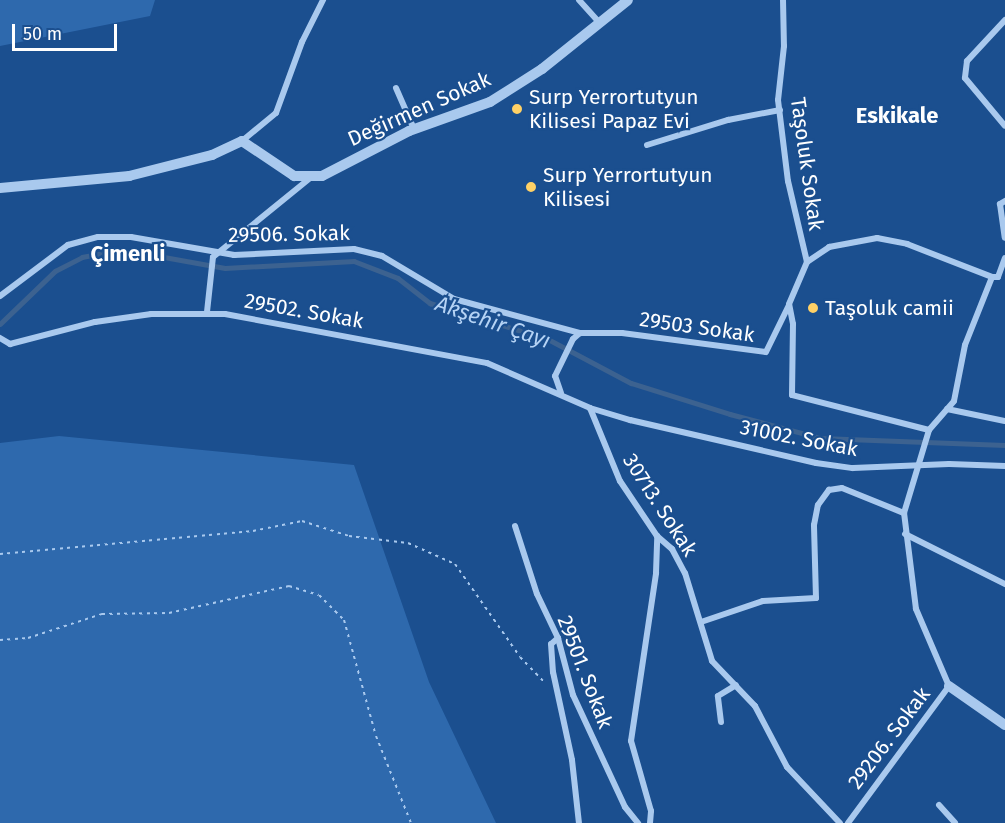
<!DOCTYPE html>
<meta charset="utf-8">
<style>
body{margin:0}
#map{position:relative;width:1005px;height:823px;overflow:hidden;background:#1b4f8f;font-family:"Fira Sans",sans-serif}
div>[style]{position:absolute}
.green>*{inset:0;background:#2e69ad}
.stream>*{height:4.5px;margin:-2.25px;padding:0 2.25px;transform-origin:2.25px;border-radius:2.25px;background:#3c6290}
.path>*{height:2px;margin-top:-1px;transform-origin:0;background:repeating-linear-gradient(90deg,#a9c9ee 0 3px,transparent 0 7.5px)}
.minor>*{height:6px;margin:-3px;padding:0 3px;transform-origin:3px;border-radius:3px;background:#a9c9ee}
.tertiary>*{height:10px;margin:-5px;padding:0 5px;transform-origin:5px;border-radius:5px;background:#a9c9ee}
.dots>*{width:16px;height:16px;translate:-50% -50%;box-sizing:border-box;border:3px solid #1b4f8f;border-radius:50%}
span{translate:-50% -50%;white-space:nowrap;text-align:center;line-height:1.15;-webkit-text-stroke:4.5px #1b4f8f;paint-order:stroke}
.poi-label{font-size:21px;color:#fff}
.left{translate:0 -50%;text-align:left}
.street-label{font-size:21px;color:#fff}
.neighbourhood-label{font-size:22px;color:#fff;font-weight:700}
.water-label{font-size:22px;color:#b5d3f5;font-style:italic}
.scale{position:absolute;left:12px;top:24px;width:105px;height:27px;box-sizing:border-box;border:3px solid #fff;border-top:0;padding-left:8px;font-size:18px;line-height:21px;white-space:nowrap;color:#fff;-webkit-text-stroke:4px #1b4f8f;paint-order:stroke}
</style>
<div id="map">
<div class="green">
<div style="clip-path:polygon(0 0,155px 0,150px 16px,0 46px)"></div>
<div style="clip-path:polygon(59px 436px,354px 465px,429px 682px,496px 823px,0 823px,0 443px)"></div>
</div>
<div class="stream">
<div style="left:0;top:324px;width:76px;rotate:-43.9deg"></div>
<div style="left:55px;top:271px;width:30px;rotate:-27deg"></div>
<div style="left:82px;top:257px;width:21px;rotate:-11deg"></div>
<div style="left:103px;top:253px;width:39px"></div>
<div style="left:142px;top:253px;width:84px;rotate:10.2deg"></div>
<div style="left:225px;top:268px;width:129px;rotate:-3.1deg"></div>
<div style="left:354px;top:261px;width:47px;rotate:21.1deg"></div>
<div style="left:398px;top:278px;width:41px;rotate:38deg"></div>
<div style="left:430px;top:303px;width:123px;rotate:17deg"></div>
<div style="left:548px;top:339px;width:94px;rotate:27.9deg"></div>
<div style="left:631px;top:383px;width:104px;rotate:17.4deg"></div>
<div style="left:730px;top:414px;width:94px;rotate:14.8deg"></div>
<div style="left:821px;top:438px;width:184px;rotate:2.2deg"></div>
</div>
<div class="path">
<div style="left:0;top:554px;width:254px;rotate:-5.2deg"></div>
<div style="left:253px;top:531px;width:50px;rotate:-11.5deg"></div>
<div style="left:302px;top:521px;width:49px;rotate:17.7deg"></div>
<div style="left:349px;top:536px;width:59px;rotate:6.8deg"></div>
<div style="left:408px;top:543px;width:51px;rotate:24.1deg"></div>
<div style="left:455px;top:564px;width:113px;rotate:55deg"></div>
<div style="left:520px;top:657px;width:35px;rotate:46deg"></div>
<div style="left:0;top:640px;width:28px;rotate:-4deg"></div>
<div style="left:28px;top:638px;width:78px;rotate:-18deg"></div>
<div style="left:102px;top:614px;width:67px;rotate:-0.9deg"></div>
<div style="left:169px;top:613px;width:123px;rotate:-12.7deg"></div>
<div style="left:289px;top:586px;width:31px;rotate:17deg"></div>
<div style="left:319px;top:595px;width:35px;rotate:45deg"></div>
<div style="left:344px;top:620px;width:120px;rotate:74.6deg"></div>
<div style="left:376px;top:736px;width:94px;rotate:68.1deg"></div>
</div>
<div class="minor">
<div style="left:579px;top:0;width:31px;rotate:48deg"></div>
<div style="left:783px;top:0;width:46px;rotate:88.8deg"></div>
<div style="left:784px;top:46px;width:54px;rotate:96.3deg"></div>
<div style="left:778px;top:100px;width:82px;rotate:83deg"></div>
<div style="left:788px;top:181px;width:83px;rotate:76.8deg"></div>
<div style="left:1005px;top:20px;width:56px;rotate:132.8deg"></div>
<div style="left:967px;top:61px;width:17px;rotate:97deg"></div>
<div style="left:965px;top:78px;width:62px;rotate:50.2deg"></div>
<div style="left:396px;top:88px;width:45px;rotate:66.3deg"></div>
<div style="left:242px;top:141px;width:44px;rotate:-39.5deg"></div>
<div style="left:276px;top:113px;width:76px;rotate:-69.9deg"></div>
<div style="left:302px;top:42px;width:47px;rotate:-63.4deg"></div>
<div style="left:647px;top:145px;width:85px;rotate:-17.2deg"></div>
<div style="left:728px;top:120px;width:53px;rotate:-10.9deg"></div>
<div style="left:1005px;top:201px;width:6px;rotate:149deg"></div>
<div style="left:1000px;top:204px;width:34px;rotate:82deg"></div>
<div style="left:0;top:296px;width:85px;rotate:-36.9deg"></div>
<div style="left:68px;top:245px;width:31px;rotate:-15deg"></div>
<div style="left:98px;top:237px;width:33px"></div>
<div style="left:131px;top:237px;width:105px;rotate:9.9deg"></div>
<div style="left:234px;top:255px;width:120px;rotate:-2.9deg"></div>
<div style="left:354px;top:249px;width:29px;rotate:14deg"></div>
<div style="left:382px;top:256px;width:84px;rotate:30.8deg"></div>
<div style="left:454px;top:299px;width:131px;rotate:15.1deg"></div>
<div style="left:207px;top:312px;width:55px;rotate:-83.8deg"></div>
<div style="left:213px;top:257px;width:124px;rotate:-39.1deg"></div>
<div style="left:0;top:338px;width:12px;rotate:31deg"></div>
<div style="left:10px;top:344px;width:88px;rotate:-14.5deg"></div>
<div style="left:95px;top:322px;width:57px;rotate:-8.1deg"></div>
<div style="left:151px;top:314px;width:74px"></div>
<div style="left:225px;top:314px;width:267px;rotate:10.6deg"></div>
<div style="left:487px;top:363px;width:112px;rotate:23.6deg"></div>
<div style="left:590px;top:408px;width:42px;rotate:16.7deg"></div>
<div style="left:630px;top:420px;width:191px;rotate:13deg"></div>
<div style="left:816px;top:463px;width:37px;rotate:8deg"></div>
<div style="left:853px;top:468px;width:96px;rotate:-2.4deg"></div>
<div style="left:949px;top:464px;width:56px;rotate:2deg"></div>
<div style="left:561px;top:393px;width:18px;rotate:-109deg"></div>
<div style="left:555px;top:376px;width:41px;rotate:-64.1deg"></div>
<div style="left:573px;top:339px;width:9px;rotate:-41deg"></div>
<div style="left:580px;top:333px;width:42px"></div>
<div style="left:622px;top:333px;width:145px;rotate:7.5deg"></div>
<div style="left:766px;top:352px;width:52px;rotate:-63.9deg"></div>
<div style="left:590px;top:408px;width:79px;rotate:67.7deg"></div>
<div style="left:620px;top:481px;width:66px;rotate:56.1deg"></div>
<div style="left:657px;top:536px;width:20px;rotate:41deg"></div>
<div style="left:672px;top:549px;width:27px;rotate:62deg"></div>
<div style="left:685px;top:573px;width:92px;rotate:72.9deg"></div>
<div style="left:712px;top:661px;width:62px;rotate:46.3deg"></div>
<div style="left:755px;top:706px;width:69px;rotate:62.3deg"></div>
<div style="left:787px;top:767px;width:77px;rotate:46.6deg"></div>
<div style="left:947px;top:409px;width:59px;rotate:11.7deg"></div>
<div style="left:929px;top:430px;width:141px;rotate:-165.7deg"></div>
<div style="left:792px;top:395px;width:71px;rotate:-89.2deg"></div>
<div style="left:793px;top:324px;width:20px;rotate:-101deg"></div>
<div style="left:789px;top:304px;width:46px;rotate:-66.8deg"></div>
<div style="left:807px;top:262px;width:27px;rotate:-34deg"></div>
<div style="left:829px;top:247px;width:49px;rotate:-10.6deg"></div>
<div style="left:877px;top:238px;width:31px;rotate:11deg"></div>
<div style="left:907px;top:244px;width:91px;rotate:21.2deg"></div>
<div style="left:515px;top:526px;width:71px;rotate:72.1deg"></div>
<div style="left:537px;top:594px;width:49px;rotate:64.5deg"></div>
<div style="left:558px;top:638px;width:59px;rotate:75.3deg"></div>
<div style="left:573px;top:695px;width:123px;rotate:65.1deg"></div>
<div style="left:625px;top:807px;width:21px;rotate:51deg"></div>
<div style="left:905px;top:534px;width:112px;rotate:26.6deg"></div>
<div style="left:701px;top:622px;width:65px;rotate:-18.7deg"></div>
<div style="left:763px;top:601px;width:53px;rotate:-3.2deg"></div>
<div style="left:816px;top:598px;width:73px;rotate:-91.6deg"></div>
<div style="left:814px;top:525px;width:20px;rotate:-79deg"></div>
<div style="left:818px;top:505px;width:19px;rotate:-54deg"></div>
<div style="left:829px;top:490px;width:13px;rotate:-9deg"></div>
<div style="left:842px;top:488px;width:67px;rotate:22deg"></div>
<div style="left:558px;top:638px;width:9px;rotate:139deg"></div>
<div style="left:551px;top:644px;width:28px;rotate:86deg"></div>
<div style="left:553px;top:672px;width:90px;rotate:77.8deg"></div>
<div style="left:572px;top:760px;width:63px;rotate:83.7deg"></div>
<div style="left:721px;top:722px;width:26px;rotate:-97deg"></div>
<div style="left:718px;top:696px;width:21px;rotate:-31deg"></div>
<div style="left:939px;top:805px;width:24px;rotate:48deg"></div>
<div style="left:650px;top:823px;width:12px;rotate:-85deg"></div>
<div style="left:651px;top:811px;width:73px;rotate:-105.9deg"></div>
<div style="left:631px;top:741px;width:170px;rotate:-81.5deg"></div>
<div style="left:656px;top:573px;width:37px;rotate:-88deg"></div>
<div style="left:848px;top:823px;width:170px;rotate:-53.6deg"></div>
<div style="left:949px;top:686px;width:84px;rotate:-113.2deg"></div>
<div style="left:916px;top:609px;width:97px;rotate:-97.1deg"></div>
<div style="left:904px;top:513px;width:87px;rotate:-73.2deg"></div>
<div style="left:929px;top:430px;width:38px;rotate:-49deg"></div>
<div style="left:954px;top:401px;width:57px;rotate:-78.9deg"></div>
<div style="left:965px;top:345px;width:73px;rotate:-68.3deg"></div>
<div style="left:992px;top:277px;width:6px"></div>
<div style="left:998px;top:277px;width:20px;rotate:-70deg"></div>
</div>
<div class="tertiary">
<div style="left:0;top:188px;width:130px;rotate:-5.3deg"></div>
<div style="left:129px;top:176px;width:86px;rotate:-14.2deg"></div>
<div style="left:212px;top:155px;width:33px;rotate:-25deg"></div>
<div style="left:242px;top:141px;width:63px;rotate:33.9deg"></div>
<div style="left:294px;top:176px;width:28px"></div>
<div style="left:322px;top:176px;width:98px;rotate:-27.3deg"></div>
<div style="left:409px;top:131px;width:86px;rotate:-19.7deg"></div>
<div style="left:490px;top:102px;width:62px;rotate:-32.4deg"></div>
<div style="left:542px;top:69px;width:110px;rotate:-38.7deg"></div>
<div style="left:949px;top:686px;width:68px;rotate:34.9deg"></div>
</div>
<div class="dots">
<div style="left:517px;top:109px;background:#ffd166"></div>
<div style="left:531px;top:187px;background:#ffd166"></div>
<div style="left:813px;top:308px;background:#ffd166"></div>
</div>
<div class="poi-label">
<span class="left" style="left:529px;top:109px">Surp Yerrortutyun<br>Kilisesi Papaz Evi</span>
<span class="left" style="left:543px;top:187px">Surp Yerrortutyun<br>Kilisesi</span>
<span class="left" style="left:825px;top:308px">Taşoluk camii</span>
</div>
<div class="street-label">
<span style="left:419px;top:109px;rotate:-24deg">Değirmen Sokak</span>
<span style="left:807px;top:164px;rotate:82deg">Taşoluk Sokak</span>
<span style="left:289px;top:234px;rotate:-1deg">29506. Sokak</span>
<span style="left:304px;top:311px;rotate:10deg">29502. Sokak</span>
<span style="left:697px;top:327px;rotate:8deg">29503 Sokak</span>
<span style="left:799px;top:438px;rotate:11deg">31002. Sokak</span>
<span style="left:660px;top:505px;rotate:57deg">30713. Sokak</span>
<span style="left:585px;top:672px;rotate:69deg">29501. Sokak</span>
<span style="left:889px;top:738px;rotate:-53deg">29206. Sokak</span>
</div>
<div class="neighbourhood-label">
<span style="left:897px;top:116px">Eskikale</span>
<span style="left:128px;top:254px">Çimenli</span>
</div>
<div class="water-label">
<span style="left:493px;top:322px;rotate:19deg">Akşehir Çayı</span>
</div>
<div class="scale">50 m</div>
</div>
